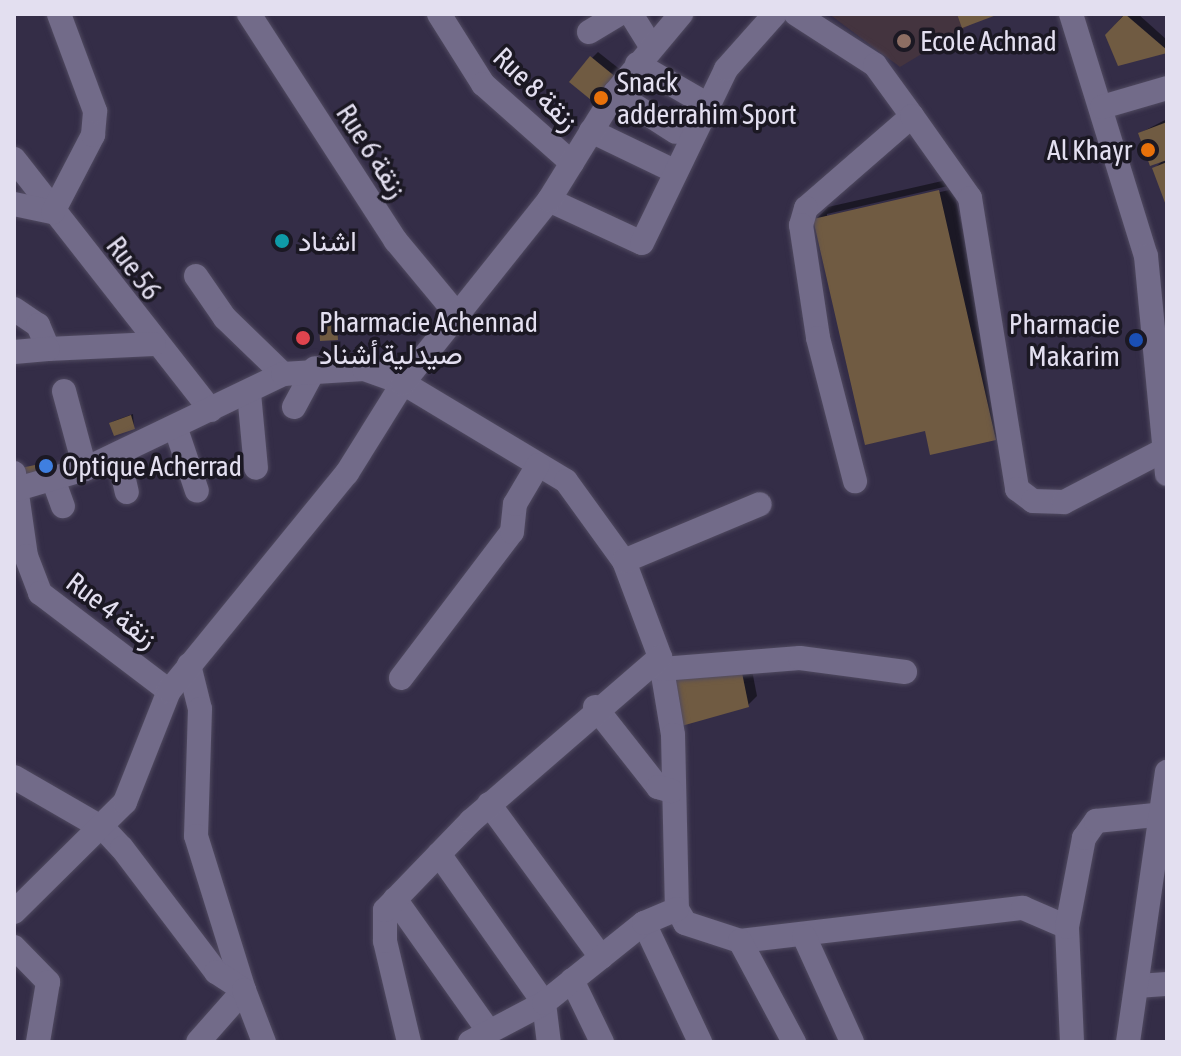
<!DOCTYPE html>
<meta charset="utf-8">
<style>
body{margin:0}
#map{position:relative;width:1181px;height:1056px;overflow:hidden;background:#342d47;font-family:"Asap Condensed",Vazirmatn,sans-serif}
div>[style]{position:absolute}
.education>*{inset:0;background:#44343f}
.shadow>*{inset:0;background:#0007}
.building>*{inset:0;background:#705b42}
.roads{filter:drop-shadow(0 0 2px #504a60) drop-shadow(0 0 2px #504a60)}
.minor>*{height:24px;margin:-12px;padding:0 12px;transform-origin:12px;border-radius:12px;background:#726b89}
.dots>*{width:22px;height:22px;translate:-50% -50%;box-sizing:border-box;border:4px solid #1b1823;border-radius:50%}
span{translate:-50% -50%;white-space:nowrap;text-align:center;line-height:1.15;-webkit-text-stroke:7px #1b1823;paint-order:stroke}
.poi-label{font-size:28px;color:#e3dff0}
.left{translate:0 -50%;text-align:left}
.right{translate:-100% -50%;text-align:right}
.street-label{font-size:28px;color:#e3dff0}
.frame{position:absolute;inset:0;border:16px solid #e3dff0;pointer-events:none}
</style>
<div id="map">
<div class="education">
<div style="clip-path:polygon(829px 14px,988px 14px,900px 67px)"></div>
</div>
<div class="shadow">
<div style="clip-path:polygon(1124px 14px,1138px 14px,1167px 40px,1167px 51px,1107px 35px)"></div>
<div style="clip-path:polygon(598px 52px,622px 71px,602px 95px,592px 58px)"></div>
<div style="clip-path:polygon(1167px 119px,1167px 203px,1155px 168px,1164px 159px,1140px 133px)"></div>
<div style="clip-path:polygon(evenodd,951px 179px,1008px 425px,995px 438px,926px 429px,815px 220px,828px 207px,951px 179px,948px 186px,949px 190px,827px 218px,827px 214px,948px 186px)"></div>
<div style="clip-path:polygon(338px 320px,337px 338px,321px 324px,323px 321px)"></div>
<div style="clip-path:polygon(133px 414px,134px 427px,111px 423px,114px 421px)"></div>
<div style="clip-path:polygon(51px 460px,52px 464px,45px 469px,43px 464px)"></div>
<div style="clip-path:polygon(749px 655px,757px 696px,748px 705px,680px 724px)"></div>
</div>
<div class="building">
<div style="clip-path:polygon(957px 14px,999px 14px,962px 28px)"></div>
<div style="clip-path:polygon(1125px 14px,1167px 50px,1167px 53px,1118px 66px,1105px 35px)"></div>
<div style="clip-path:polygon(590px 56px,617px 78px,596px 104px,569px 82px)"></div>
<div style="clip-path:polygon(1167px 122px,1167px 160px,1150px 166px,1138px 133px)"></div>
<div style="clip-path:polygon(1167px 162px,1167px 208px,1152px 168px)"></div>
<div style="clip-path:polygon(939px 190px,996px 440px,930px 455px,925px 431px,865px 445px,813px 219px)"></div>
<div style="clip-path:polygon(337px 322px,338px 340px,320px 341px,319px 323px)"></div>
<div style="clip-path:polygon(131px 415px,135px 429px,114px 436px,109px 423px)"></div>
<div style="clip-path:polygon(35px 465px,37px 475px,23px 478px,21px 468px)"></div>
<div style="clip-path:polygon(740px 663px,749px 707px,678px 727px,671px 681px)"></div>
</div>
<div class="roads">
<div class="minor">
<div style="left:249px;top:14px;width:270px;rotate:57.1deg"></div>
<div style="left:396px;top:241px;width:92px;rotate:50.3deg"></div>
<div style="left:439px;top:14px;width:83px;rotate:57.8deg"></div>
<div style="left:483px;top:84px;width:119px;rotate:41.6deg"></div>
<div style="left:631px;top:14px;width:39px;rotate:58deg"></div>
<div style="left:796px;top:14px;width:94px;rotate:32.8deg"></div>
<div style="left:875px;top:65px;width:63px;rotate:54deg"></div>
<div style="left:912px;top:116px;width:140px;rotate:139deg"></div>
<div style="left:806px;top:208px;width:18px;rotate:106deg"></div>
<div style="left:801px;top:225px;width:114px;rotate:81.4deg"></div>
<div style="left:818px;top:338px;width:148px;rotate:75.5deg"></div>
<div style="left:1071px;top:14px;width:253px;rotate:72.8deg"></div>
<div style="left:1146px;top:256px;width:219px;rotate:84.5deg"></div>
<div style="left:589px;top:32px;width:35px;rotate:-31deg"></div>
<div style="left:637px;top:64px;width:82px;rotate:30deg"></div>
<div style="left:615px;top:93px;width:72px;rotate:32.6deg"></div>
<div style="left:1102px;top:107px;width:68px;rotate:-16.3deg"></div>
<div style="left:912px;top:116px;width:100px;rotate:54.7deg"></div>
<div style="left:970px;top:198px;width:295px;rotate:80.8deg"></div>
<div style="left:1017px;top:489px;width:20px;rotate:37deg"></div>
<div style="left:1033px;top:501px;width:31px;rotate:2deg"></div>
<div style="left:1064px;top:502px;width:115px;rotate:-27.5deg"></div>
<div style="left:591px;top:131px;width:90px;rotate:25.7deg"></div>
<div style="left:14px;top:159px;width:319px;rotate:51.9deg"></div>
<div style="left:549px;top:200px;width:102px;rotate:24.8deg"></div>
<div style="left:642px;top:243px;width:193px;rotate:-64.2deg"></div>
<div style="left:726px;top:69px;width:74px;rotate:-48.3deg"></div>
<div style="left:14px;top:204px;width:40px;rotate:12deg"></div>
<div style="left:53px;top:212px;width:87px;rotate:-62.5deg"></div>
<div style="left:93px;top:135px;width:24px;rotate:-85deg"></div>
<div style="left:95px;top:111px;width:103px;rotate:-110.4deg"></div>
<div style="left:196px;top:276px;width:51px;rotate:55.4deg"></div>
<div style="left:225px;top:318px;width:81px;rotate:44deg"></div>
<div style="left:14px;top:309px;width:29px;rotate:34deg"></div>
<div style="left:38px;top:325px;width:26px;rotate:67deg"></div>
<div style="left:48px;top:349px;width:106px;rotate:-2.7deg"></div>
<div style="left:14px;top:352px;width:34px;rotate:-5deg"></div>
<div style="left:64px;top:391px;width:81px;rotate:74.9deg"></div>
<div style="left:249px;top:393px;width:75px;rotate:84.7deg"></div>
<div style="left:294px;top:407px;width:44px;rotate:-61.7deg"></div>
<div style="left:176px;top:429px;width:65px;rotate:71.3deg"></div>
<div style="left:118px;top:454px;width:39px;rotate:77deg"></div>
<div style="left:14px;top:473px;width:84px;rotate:81.8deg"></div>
<div style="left:26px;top:556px;width:40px;rotate:69deg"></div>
<div style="left:40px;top:593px;width:162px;rotate:37.2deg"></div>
<div style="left:53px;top:479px;width:29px;rotate:70deg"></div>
<div style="left:14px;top:490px;width:74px;rotate:-16.5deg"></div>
<div style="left:85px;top:469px;width:220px;rotate:-25.6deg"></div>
<div style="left:283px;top:374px;width:81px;rotate:-3.5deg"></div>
<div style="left:364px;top:369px;width:41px;rotate:19.7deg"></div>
<div style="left:403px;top:383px;width:190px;rotate:31deg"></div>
<div style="left:566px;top:481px;width:99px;rotate:54.1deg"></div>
<div style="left:624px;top:561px;width:103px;rotate:69.4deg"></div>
<div style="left:660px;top:657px;width:79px;rotate:80.5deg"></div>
<div style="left:673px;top:735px;width:174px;rotate:88.7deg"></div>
<div style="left:677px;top:909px;width:16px;rotate:60deg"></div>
<div style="left:685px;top:923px;width:58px;rotate:18.1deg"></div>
<div style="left:740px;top:941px;width:285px;rotate:-6.7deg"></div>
<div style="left:1023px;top:908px;width:48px;rotate:23.4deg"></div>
<div style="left:624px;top:561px;width:147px;rotate:-22.7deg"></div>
<div style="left:189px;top:665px;width:45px;rotate:76deg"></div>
<div style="left:200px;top:709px;width:127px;rotate:91.8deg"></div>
<div style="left:196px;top:836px;width:161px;rotate:72.7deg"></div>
<div style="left:244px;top:990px;width:69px;rotate:131.5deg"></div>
<div style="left:662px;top:669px;width:138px;rotate:-4.6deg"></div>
<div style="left:800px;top:658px;width:106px;rotate:7.6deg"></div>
<div style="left:401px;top:678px;width:183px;rotate:-52.8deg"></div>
<div style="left:512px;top:532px;width:28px;rotate:-84deg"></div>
<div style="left:515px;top:504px;width:45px;rotate:-59.5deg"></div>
<div style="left:595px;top:707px;width:102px;rotate:51.8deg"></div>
<div style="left:658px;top:787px;width:14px;rotate:17deg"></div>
<div style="left:14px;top:777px;width:104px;rotate:30deg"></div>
<div style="left:104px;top:829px;width:26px;rotate:47deg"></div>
<div style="left:122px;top:848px;width:156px;rotate:52.8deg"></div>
<div style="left:216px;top:972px;width:33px;rotate:33deg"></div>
<div style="left:244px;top:990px;width:56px;rotate:69deg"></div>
<div style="left:489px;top:804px;width:190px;rotate:53.8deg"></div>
<div style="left:439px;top:854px;width:182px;rotate:54.8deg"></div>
<div style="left:544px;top:1003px;width:39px;rotate:83deg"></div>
<div style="left:395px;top:899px;width:163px;rotate:54.7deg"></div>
<div style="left:14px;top:912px;width:156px;rotate:-44.7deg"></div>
<div style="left:125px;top:802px;width:119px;rotate:-68.4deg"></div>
<div style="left:169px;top:691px;width:281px;rotate:-50.8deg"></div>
<div style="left:347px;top:473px;width:106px;rotate:-58.1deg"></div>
<div style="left:403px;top:383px;width:234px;rotate:-51.4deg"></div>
<div style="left:549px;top:200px;width:126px;rotate:-58.3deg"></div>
<div style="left:615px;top:93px;width:103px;rotate:-50.1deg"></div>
<div style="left:644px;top:923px;width:132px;rotate:64.8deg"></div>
<div style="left:804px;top:936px;width:116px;rotate:65.6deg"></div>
<div style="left:740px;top:941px;width:115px;rotate:61.9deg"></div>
<div style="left:14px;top:947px;width:49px;rotate:45.8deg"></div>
<div style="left:48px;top:982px;width:61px;rotate:99.5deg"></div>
<div style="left:572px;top:980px;width:69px;rotate:64.2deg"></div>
<div style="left:1138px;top:986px;width:29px;rotate:-4deg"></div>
<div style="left:409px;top:1042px;width:104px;rotate:-103.4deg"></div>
<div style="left:385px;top:941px;width:31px;rotate:-90deg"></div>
<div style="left:385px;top:910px;width:124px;rotate:-46deg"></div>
<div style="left:471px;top:821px;width:250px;rotate:-40.9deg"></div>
<div style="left:470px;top:1042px;width:84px;rotate:-27.8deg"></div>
<div style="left:544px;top:1003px;width:128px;rotate:-38.7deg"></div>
<div style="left:644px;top:923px;width:36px;rotate:-23deg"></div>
<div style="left:1072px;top:1042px;width:115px;rotate:-92.5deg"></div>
<div style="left:1067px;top:927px;width:91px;rotate:-79.2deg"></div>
<div style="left:1084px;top:838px;width:21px;rotate:-55deg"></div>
<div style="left:1096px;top:821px;width:69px;rotate:-5.8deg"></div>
<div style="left:1128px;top:1042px;width:273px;rotate:-81.8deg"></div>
</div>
</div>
<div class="dots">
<div style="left:904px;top:41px;background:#8d6e63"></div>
<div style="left:601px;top:98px;background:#e8710a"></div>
<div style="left:1148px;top:150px;background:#e8710a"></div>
<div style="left:282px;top:241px;background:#0f9aa8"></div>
<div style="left:303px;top:338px;background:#e0444e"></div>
<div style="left:1136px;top:340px;background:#1a4fb4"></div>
<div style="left:46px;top:466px;background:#3f7fe0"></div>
</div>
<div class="poi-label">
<span class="left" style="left:920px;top:41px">Ecole Achnad</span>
<span class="left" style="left:617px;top:98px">Snack<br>adderrahim Sport</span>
<span class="right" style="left:1132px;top:150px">Al Khayr</span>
<span class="left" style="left:298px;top:241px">اشناد</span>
<span class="left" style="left:319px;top:338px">Pharmacie Achennad<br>صيدلية أشناد</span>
<span class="right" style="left:1120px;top:340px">Pharmacie<br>Makarim</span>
<span class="left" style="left:62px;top:466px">Optique Acherrad</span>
</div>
<div class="street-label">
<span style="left:536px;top:89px;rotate:44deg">Rue 8 زنقة</span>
<span style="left:372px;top:151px;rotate:57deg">Rue 6 زنقة</span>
<span style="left:134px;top:268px;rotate:53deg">Rue 56</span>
<span style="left:112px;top:610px;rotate:37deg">Rue 4 زنقة</span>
</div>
<div class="frame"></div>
</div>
